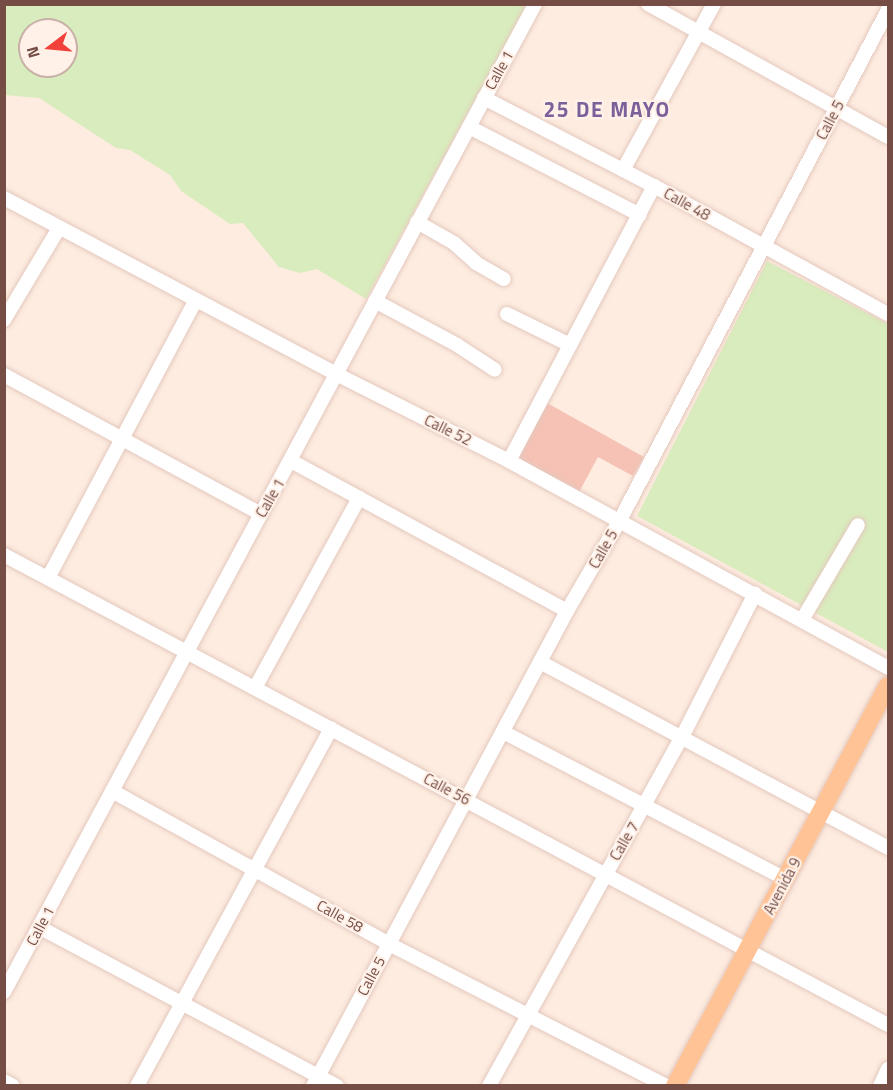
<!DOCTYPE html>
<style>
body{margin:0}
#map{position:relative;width:893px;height:1090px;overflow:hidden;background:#feece0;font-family:"Titillium Web",sans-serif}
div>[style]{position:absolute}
.green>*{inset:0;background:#d9ecbd}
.building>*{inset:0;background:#f5c2b5}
.roads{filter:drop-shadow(0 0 2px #e4c8be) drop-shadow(0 0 2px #e4c8be)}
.minor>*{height:14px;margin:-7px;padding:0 7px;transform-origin:7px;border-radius:7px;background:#fff}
.major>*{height:18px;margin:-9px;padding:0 9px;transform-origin:9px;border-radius:9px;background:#ffc396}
span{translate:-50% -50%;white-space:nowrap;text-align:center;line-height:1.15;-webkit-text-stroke:4.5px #fff1e8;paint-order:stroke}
.street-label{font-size:15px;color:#764d45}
.district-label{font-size:21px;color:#7b609a;font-weight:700;letter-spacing:1.5px}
.frame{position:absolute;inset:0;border:6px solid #764d45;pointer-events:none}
.north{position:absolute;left:18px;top:18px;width:60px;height:60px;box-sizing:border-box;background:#fff1e8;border:2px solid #c8afa7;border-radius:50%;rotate:254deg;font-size:16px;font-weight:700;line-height:24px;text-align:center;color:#764d45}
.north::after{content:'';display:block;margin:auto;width:21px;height:27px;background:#f2403b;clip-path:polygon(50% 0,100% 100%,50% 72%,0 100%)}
</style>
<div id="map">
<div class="green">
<div style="clip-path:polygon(evenodd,5px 5px,527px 5px,366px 299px,317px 269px,300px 273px,279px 267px,243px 223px,230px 224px,181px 191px,170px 175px,130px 150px,116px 148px,39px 98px,5px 95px,5px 5px,30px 30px,66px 30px,66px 66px,30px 66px,30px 30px)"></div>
<div style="clip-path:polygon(767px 261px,888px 324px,888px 652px,637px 516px)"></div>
</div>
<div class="building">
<div style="clip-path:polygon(547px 403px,644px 457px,633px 476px,598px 457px,578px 494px,516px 459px)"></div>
</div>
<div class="roads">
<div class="minor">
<div style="left:648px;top:4px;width:274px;rotate:29deg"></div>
<div style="left:484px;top:98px;width:191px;rotate:27.4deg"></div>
<div style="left:654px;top:186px;width:267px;rotate:28.7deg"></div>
<div style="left:469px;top:127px;width:192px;rotate:27.2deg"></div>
<div style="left:623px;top:170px;width:189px;rotate:-61.3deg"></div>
<div style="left:4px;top:198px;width:376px;rotate:27.9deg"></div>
<div style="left:336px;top:374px;width:194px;rotate:26.7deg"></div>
<div style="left:509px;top:461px;width:432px;rotate:28.6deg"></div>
<div style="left:417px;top:222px;width:43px;rotate:29.6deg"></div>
<div style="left:454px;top:243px;width:30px;rotate:42deg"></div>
<div style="left:476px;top:263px;width:32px;rotate:30deg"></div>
<div style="left:375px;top:301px;width:93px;rotate:28.2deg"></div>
<div style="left:457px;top:345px;width:45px;rotate:33.3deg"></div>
<div style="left:507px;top:314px;width:70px;rotate:26.2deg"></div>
<div style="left:4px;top:320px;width:107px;rotate:-59.1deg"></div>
<div style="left:4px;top:375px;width:292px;rotate:28.4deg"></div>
<div style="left:291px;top:461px;width:314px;rotate:28.5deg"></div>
<div style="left:509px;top:461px;width:311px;rotate:-62.2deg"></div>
<div style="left:4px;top:555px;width:1001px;rotate:28deg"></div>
<div style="left:48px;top:578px;width:315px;rotate:-62deg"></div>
<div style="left:802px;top:620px;width:110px;rotate:-59.5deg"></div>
<div style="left:540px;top:662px;width:395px;rotate:28.1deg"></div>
<div style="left:255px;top:688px;width:217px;rotate:-61.3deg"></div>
<div style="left:503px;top:732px;width:318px;rotate:27.5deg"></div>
<div style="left:112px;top:791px;width:316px;rotate:28.9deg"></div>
<div style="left:389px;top:944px;width:311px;rotate:27.1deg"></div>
<div style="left:39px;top:927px;width:338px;rotate:28.1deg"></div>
<div style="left:4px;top:992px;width:1122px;rotate:-61.74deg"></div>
<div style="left:4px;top:1081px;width:10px;rotate:29deg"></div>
<div style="left:137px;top:1086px;width:407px;rotate:-61.5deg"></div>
<div style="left:313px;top:1086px;width:539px;rotate:-61.86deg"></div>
<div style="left:567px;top:611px;width:105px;rotate:-59.8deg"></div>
<div style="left:620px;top:520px;width:576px;rotate:-62.28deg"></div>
<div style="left:489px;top:1086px;width:399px;rotate:-61.1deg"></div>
<div style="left:682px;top:737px;width:161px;rotate:-63deg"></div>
<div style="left:880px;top:1086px;width:19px;rotate:-65deg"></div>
</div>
<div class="major">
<div style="left:675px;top:1086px;width:453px;rotate:-62deg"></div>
</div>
</div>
<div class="street-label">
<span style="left:499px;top:70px;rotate:-61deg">Calle 1</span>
<span style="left:830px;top:120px;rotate:-62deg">Calle 5</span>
<span style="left:687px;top:204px;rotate:29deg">Calle 48</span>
<span style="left:448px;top:430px;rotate:26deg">Calle 52</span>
<span style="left:270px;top:498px;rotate:-60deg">Calle 1</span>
<span style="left:603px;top:549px;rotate:-60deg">Calle 5</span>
<span style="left:447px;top:789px;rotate:28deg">Calle 56</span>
<span style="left:624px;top:841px;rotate:-60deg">Calle 7</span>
<span style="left:782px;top:886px;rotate:-62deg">Avenida 9</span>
<span style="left:340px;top:916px;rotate:29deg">Calle 58</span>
<span style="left:40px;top:926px;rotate:-62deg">Calle 1</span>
<span style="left:371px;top:976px;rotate:-62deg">Calle 5</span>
</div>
<div class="district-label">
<span style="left:607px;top:109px">25 DE MAYO</span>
</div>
<div class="frame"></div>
<div class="north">N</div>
</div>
